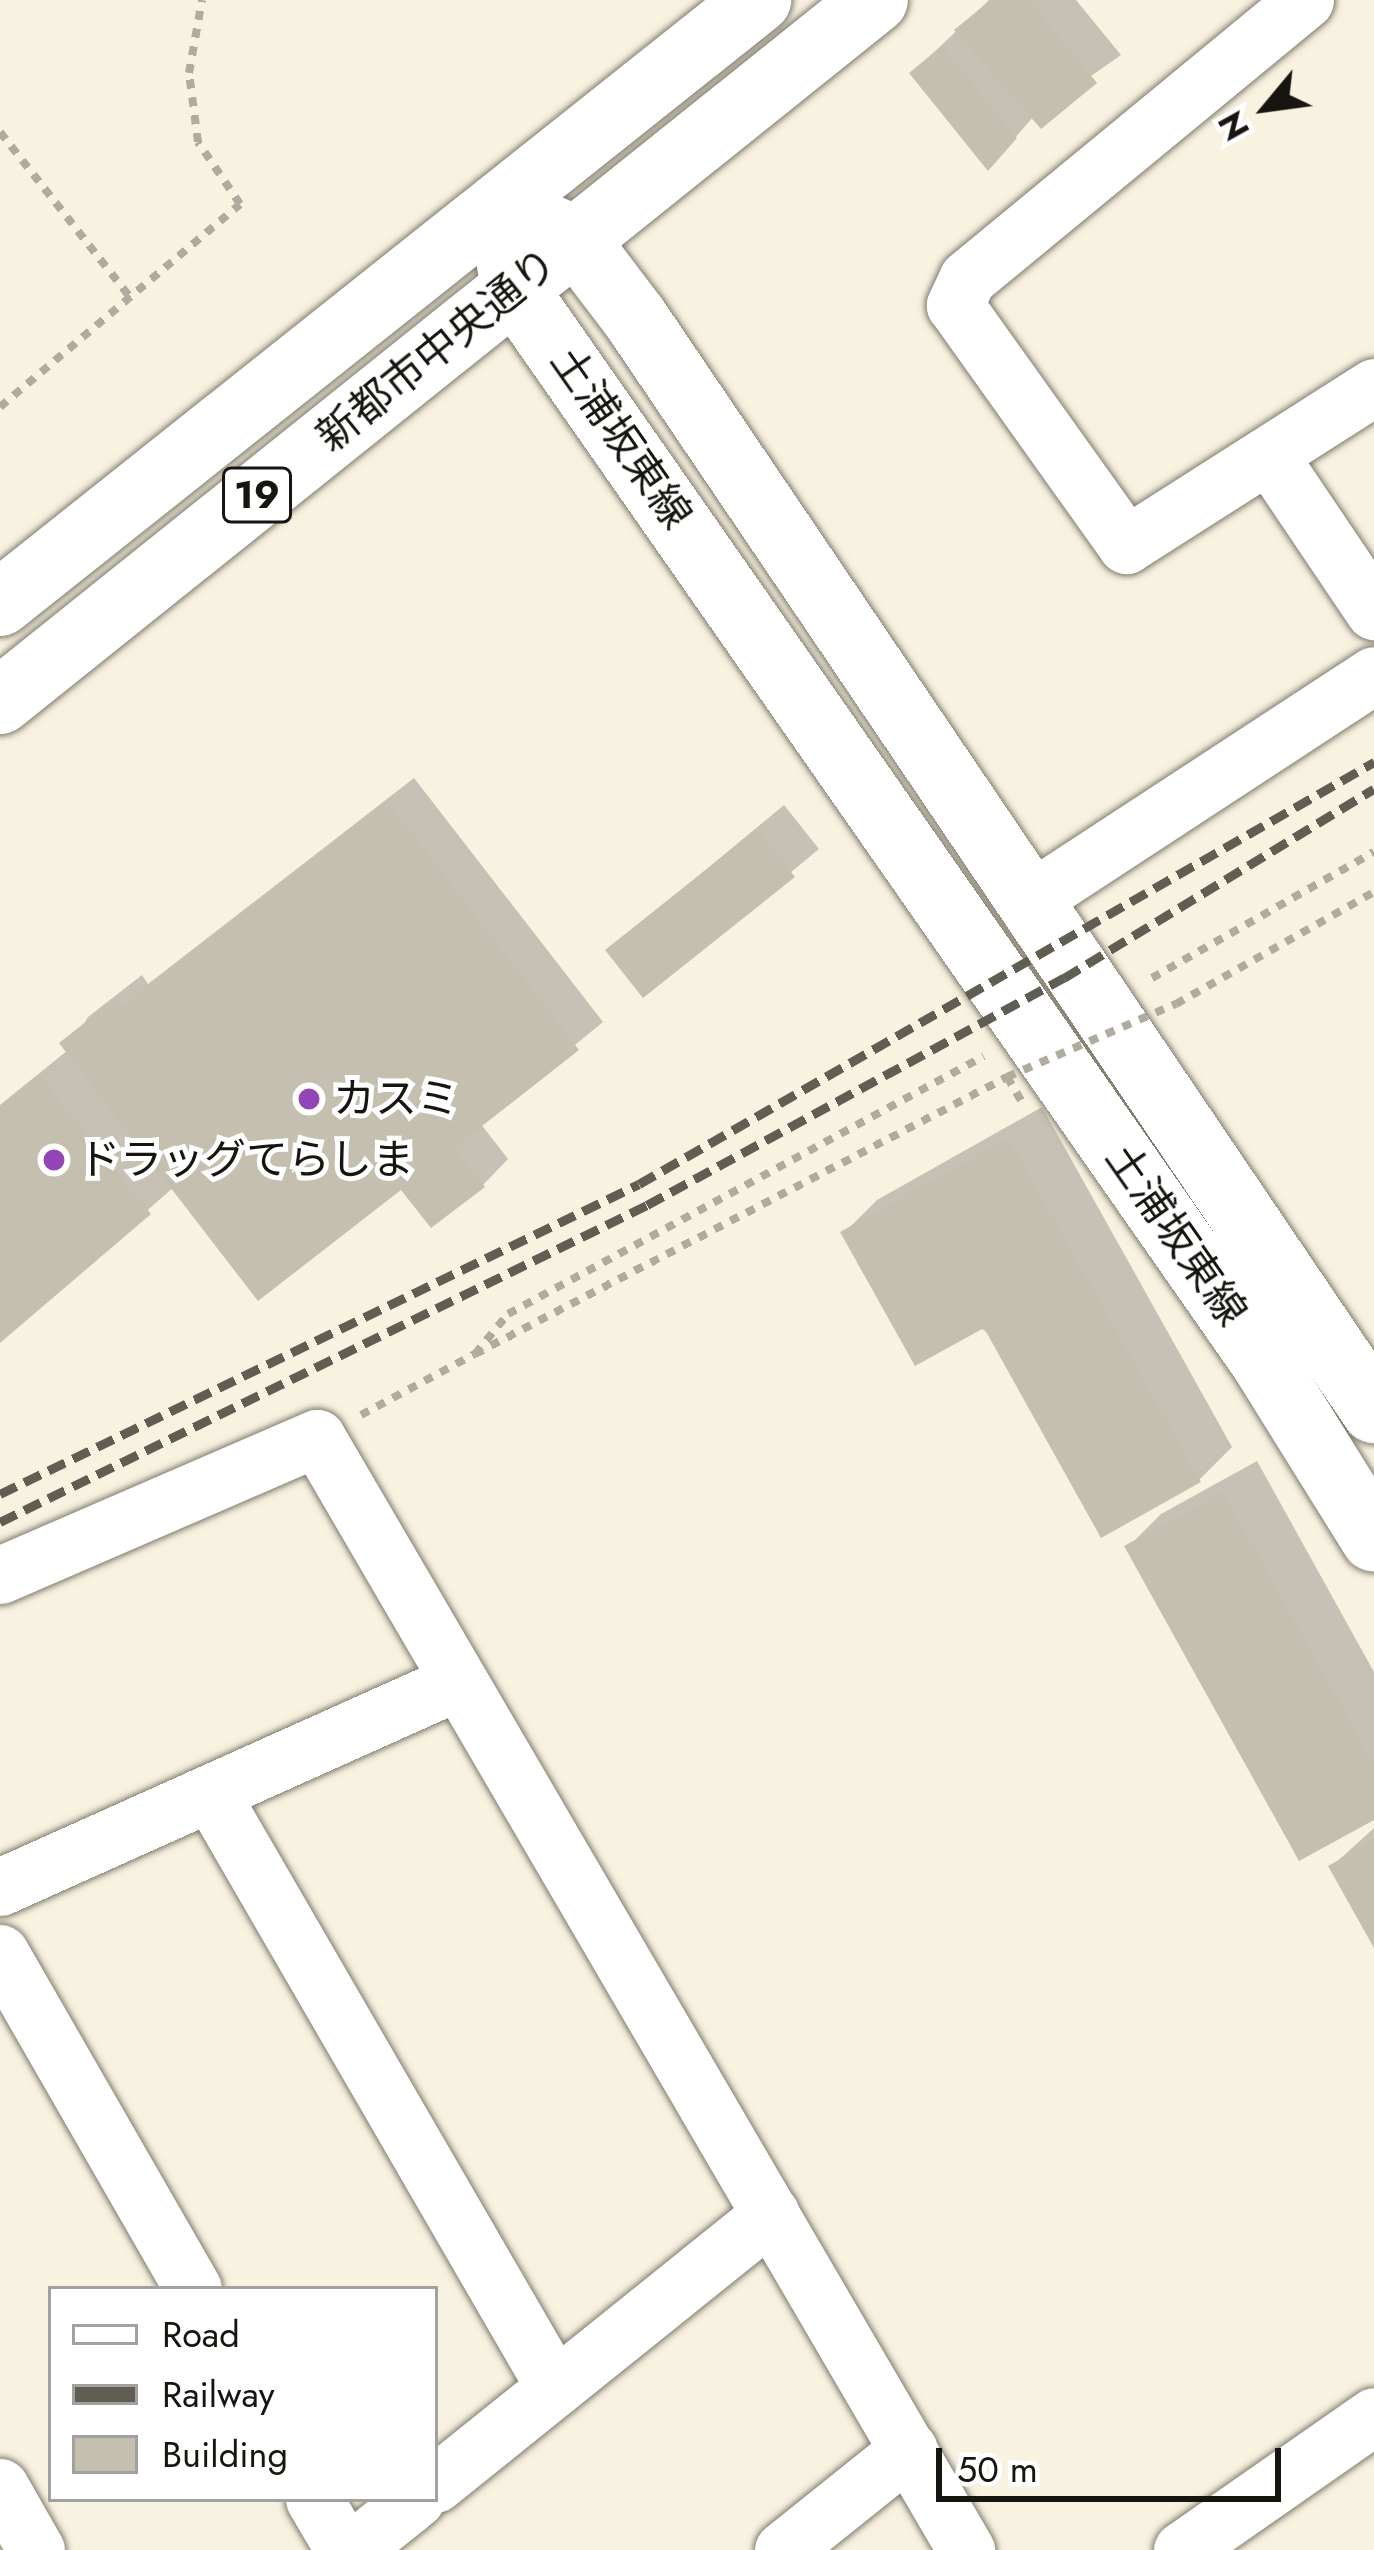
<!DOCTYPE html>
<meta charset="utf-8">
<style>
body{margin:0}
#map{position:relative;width:1374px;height:2550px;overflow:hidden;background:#f8f2e1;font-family:Jost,"Noto Sans JP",sans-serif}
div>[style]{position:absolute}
.shadow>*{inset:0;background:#0003}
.building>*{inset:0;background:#c4bfaf}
.path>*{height:8px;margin-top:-4px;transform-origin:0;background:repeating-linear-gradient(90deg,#b0ab9e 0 9px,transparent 0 18px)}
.roads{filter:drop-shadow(0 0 3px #817c6d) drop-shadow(0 0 3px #817c6d)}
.minor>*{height:57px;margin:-28.5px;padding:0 28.5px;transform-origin:28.5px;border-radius:28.5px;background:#fff}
.major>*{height:66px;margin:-33px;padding:0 33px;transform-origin:33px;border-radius:33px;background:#fff}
.rail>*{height:9px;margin-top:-4.5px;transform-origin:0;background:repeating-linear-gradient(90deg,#605d53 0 18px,transparent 0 27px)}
.path-bridge>*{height:8px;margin-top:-4px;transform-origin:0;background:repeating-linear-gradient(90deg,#b0ab9e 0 9px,transparent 0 18px)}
.dots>*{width:33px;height:33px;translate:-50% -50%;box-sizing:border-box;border:6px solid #fff;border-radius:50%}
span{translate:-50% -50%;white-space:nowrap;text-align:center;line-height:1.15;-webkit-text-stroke:10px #fff;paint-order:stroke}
.shield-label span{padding:3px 9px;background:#fff;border:3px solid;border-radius:9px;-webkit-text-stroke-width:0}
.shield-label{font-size:39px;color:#17150f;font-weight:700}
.street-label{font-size:42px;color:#17150f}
.poi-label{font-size:42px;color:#17150f}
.left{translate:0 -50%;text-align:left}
.legend{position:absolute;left:48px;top:2286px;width:390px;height:216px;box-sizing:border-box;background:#fff;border:3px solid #a2a19f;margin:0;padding:15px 21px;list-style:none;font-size:36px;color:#17150f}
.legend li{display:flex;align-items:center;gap:24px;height:60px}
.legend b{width:60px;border:3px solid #a2a19f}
.north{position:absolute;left:1206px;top:48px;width:120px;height:120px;-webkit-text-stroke:9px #fff;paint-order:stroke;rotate:241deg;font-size:33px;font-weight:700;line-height:48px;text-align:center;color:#17150f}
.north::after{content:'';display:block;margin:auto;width:42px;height:54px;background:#17150f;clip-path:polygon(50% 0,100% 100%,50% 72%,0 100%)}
.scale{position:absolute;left:936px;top:2448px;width:345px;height:54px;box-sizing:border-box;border:6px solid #17150f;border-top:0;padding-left:15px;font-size:36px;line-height:42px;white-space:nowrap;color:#17150f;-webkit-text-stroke:9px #fff;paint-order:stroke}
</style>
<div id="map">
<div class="shadow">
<div style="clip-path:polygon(989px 0,1076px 0,1121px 55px,1034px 116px,989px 167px,930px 56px)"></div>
<div style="clip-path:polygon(414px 778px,603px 1022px,480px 1123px,508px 1159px,483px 1185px,174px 1187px,0 1339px,0 1105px,68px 1050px,88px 1017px,142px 975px,148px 984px)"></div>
<div style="clip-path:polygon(784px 805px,819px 849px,644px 994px,609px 950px)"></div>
<div style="clip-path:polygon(1042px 1107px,1232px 1447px,1199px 1480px,844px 1233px,877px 1200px)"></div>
<div style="clip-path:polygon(1257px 1461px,1374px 1672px,1374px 1816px,1128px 1547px,1161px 1514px)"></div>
<div style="clip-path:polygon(1374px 1828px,1374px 1942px,1331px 1867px)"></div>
</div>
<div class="building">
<div style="clip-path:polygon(991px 0,1029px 0,1097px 83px,1041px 129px,954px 30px)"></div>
<div style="clip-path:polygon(942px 46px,1017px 138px,988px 171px,909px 73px)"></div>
<div style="clip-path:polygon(387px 801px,579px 1050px,454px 1148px,485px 1187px,431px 1228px,401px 1190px,258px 1301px,59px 1043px,115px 999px,121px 1008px)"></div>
<div style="clip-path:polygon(757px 829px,795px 877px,643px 998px,605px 950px)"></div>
<div style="clip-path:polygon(39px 1074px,151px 1214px,0 1343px,0 1106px)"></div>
<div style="clip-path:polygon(1008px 1138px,1201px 1482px,1101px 1538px,984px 1328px,915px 1366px,840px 1232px)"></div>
<div style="clip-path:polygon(1223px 1492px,1374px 1765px,1374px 1820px,1299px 1861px,1124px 1546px)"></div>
<div style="clip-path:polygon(1374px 1840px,1374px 1948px,1328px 1866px)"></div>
</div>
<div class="path">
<div style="left:0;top:132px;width:210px;rotate:51.8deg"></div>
<div style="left:0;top:407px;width:314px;rotate:-40.2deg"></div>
<div style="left:240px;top:204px;width:75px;rotate:-124.1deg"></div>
<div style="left:198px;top:142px;width:70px;rotate:-97.4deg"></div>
<div style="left:189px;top:73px;width:74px;rotate:-79.9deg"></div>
<div style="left:1152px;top:978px;width:255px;rotate:-29.6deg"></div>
<div style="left:361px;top:1415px;width:129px;rotate:-28.2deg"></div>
<div style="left:475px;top:1354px;width:52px;rotate:-50.5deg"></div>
<div style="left:508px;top:1314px;width:541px;rotate:-28.46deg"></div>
</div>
<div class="roads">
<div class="minor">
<div style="left:1305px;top:0;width:438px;rotate:140.5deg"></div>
<div style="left:967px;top:279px;width:29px;rotate:115deg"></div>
<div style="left:955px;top:305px;width:295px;rotate:54.5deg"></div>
<div style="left:1126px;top:545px;width:294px;rotate:-32.5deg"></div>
<div style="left:1270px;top:457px;width:186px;rotate:56deg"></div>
<div style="left:1033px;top:898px;width:407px;rotate:-33.2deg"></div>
<div style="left:0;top:1575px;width:345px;rotate:-23.4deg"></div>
<div style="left:317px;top:1438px;width:1288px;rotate:59.73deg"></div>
<div style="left:211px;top:1794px;width:686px;rotate:59.92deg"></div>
<div style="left:0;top:1887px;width:501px;rotate:-24.16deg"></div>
<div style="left:0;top:1953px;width:387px;rotate:60.1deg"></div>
<div style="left:435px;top:2484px;width:431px;rotate:-38.8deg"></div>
<div style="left:0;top:2487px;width:73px;rotate:60.3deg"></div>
<div style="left:314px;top:2499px;width:59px;rotate:59.5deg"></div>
<div style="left:352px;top:2550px;width:82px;rotate:-38.6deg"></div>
<div style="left:783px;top:2550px;width:161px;rotate:-38.7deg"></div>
<div style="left:1182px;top:2550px;width:234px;rotate:-34.9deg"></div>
</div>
<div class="major">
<div style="left:500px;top:206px;width:83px;rotate:80.3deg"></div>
<div style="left:514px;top:288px;width:1310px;rotate:55.07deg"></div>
<div style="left:1264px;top:1362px;width:208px;rotate:58.1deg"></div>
<div style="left:500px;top:206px;width:82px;rotate:23.7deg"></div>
<div style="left:575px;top:239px;width:99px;rotate:52.8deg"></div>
<div style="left:635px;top:318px;width:1319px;rotate:55.91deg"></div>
<div style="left:0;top:603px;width:969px;rotate:-38.5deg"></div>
<div style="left:0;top:701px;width:1121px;rotate:-38.7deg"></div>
</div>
</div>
<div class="rail">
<div style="left:0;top:1494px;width:710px;rotate:-25.88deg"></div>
<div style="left:639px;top:1184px;width:848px;rotate:-29.86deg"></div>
<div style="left:0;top:1522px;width:720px;rotate:-26.1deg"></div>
<div style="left:647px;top:1205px;width:475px;rotate:-28.6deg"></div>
<div style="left:1064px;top:978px;width:363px;rotate:-31.4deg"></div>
</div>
<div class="path-bridge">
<div style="left:1007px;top:1077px;width:29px;rotate:59deg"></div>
<div style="left:475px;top:1354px;width:600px;rotate:-27.5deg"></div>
<div style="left:1007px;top:1077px;width:184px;rotate:-23.4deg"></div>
<div style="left:1176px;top:1004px;width:227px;rotate:-29.5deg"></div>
</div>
<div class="dots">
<div style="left:309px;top:1099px;background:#9346b7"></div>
<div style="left:54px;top:1160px;background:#9346b7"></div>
</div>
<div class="shield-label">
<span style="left:257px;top:495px">19</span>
</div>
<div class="street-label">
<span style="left:437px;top:350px;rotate:-39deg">新都市中央通り</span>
<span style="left:621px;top:438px;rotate:55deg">土浦坂東線</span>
<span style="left:1176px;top:1235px;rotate:55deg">土浦坂東線</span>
</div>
<div class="poi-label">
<span class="left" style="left:333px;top:1099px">カスミ</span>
<span class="left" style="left:78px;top:1160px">ドラッグてらしま</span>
</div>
<ul class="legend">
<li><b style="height:15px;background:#fff"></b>Road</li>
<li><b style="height:15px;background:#605d53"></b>Railway</li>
<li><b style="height:33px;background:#c4bfaf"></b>Building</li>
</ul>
<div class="north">N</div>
<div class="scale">50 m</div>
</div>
